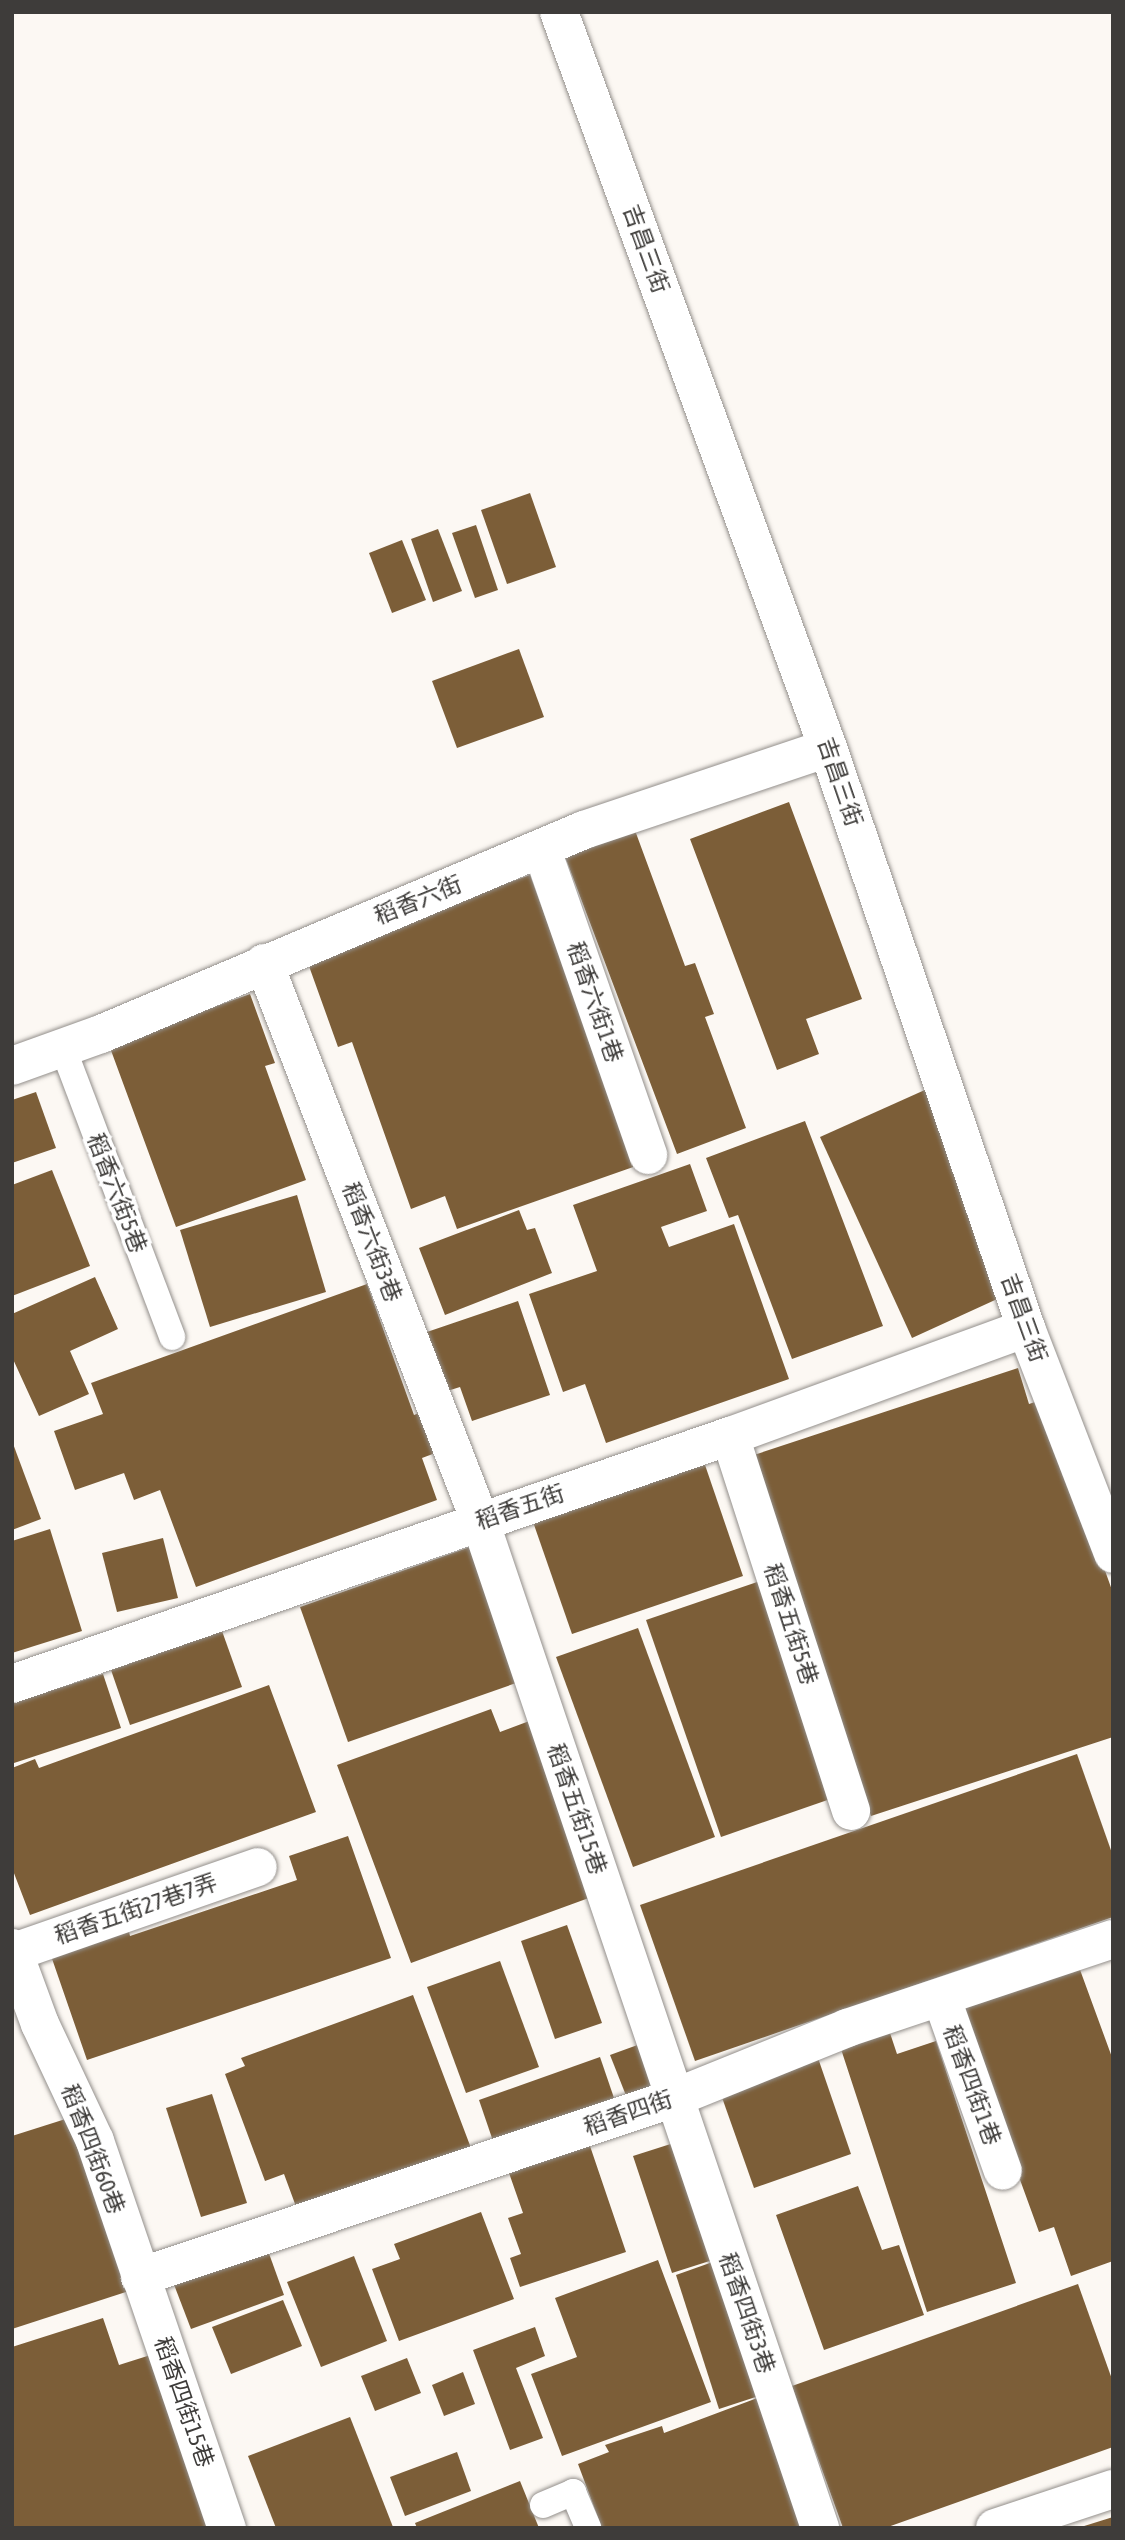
<!DOCTYPE html>
<meta charset="utf-8">
<style>
body{margin:0}
#map{position:relative;width:1125px;height:2540px;overflow:hidden;background:#fcf8f3;font-family:"Asap Condensed","Noto Sans TC",sans-serif}
div>[style]{position:absolute}
.building>*{inset:0;background:#7c5e38}
.roads{filter:drop-shadow(0 0 2px #938f8b) drop-shadow(0 0 2px #938f8b)}
.lane>*{height:26px;margin:-13px;padding:0 13px;transform-origin:13px;border-radius:13px;background:#fff}
.street>*{height:38px;margin:-19px;padding:0 19px;transform-origin:19px;border-radius:19px;background:#fff}
span{translate:-50% -50%;white-space:nowrap;text-align:center;line-height:1.15;-webkit-text-stroke:7px #fff;paint-order:stroke}
.street-label{font-size:23px;color:#3e3c3a}
.frame{position:absolute;inset:0;border:14px solid #3e3c3a;pointer-events:none}
</style>
<div id="map">
<div class="building">
<div style="clip-path:polygon(530px 493px,556px 567px,507px 584px,481px 510px)"></div>
<div style="clip-path:polygon(476px 525px,498px 590px,475px 598px,452px 533px)"></div>
<div style="clip-path:polygon(438px 529px,462px 591px,433px 602px,411px 539px)"></div>
<div style="clip-path:polygon(402px 540px,426px 600px,392px 613px,369px 553px)"></div>
<div style="clip-path:polygon(519px 649px,544px 717px,457px 748px,432px 681px)"></div>
<div style="clip-path:polygon(789px 802px,862px 999px,806px 1019px,819px 1054px,777px 1070px,690px 839px)"></div>
<div style="clip-path:polygon(633px 825px,685px 966px,695px 963px,714px 1014px,705px 1017px,746px 1128px,677px 1154px,563px 851px)"></div>
<div style="clip-path:polygon(530px 875px,636px 1166px,457px 1229px,445px 1196px,411px 1209px,352px 1042px,338px 1047px,305px 955px)"></div>
<div style="clip-path:polygon(250px 994px,275px 1063px,265px 1066px,306px 1180px,176px 1227px,109px 1045px)"></div>
<div style="clip-path:polygon(927px 1089px,1006px 1295px,912px 1338px,820px 1137px)"></div>
<div style="clip-path:polygon(36px 1092px,56px 1148px,12px 1163px,12px 1100px)"></div>
<div style="clip-path:polygon(805px 1121px,883px 1326px,792px 1359px,738px 1215px,729px 1218px,706px 1158px)"></div>
<div style="clip-path:polygon(690px 1164px,707px 1211px,661px 1227px,669px 1247px,734px 1224px,789px 1379px,606px 1443px,585px 1384px,563px 1392px,529px 1294px,597px 1271px,573px 1205px)"></div>
<div style="clip-path:polygon(52px 1170px,90px 1266px,12px 1296px,12px 1185px)"></div>
<div style="clip-path:polygon(297px 1195px,326px 1292px,210px 1327px,180px 1230px)"></div>
<div style="clip-path:polygon(519px 1210px,527px 1230px,535px 1228px,552px 1273px,445px 1315px,419px 1248px)"></div>
<div style="clip-path:polygon(95px 1277px,118px 1329px,70px 1351px,89px 1394px,39px 1416px,12px 1357px,12px 1314px)"></div>
<div style="clip-path:polygon(367px 1284px,414px 1415px,424px 1411px,438px 1452px,422px 1458px,437px 1500px,196px 1587px,160px 1490px,134px 1500px,124px 1473px,75px 1490px,54px 1431px,103px 1414px,91px 1383px)"></div>
<div style="clip-path:polygon(518px 1301px,550px 1395px,472px 1421px,460px 1387px,444px 1392px,424px 1333px)"></div>
<div style="clip-path:polygon(1018px 1368px,1029px 1404px,1044px 1399px,1113px 1593px,1113px 1737px,871px 1816px,751px 1456px)"></div>
<div style="clip-path:polygon(12px 1441px,41px 1519px,12px 1530px)"></div>
<div style="clip-path:polygon(704px 1462px,743px 1576px,572px 1634px,532px 1519px)"></div>
<div style="clip-path:polygon(50px 1529px,82px 1631px,12px 1653px,12px 1541px)"></div>
<div style="clip-path:polygon(163px 1538px,178px 1598px,117px 1612px,102px 1553px)"></div>
<div style="clip-path:polygon(470px 1547px,519px 1682px,348px 1742px,300px 1607px)"></div>
<div style="clip-path:polygon(763px 1580px,839px 1796px,721px 1837px,646px 1620px)"></div>
<div style="clip-path:polygon(638px 1628px,715px 1837px,633px 1867px,556px 1657px)"></div>
<div style="clip-path:polygon(222px 1631px,242px 1687px,130px 1725px,111px 1670px)"></div>
<div style="clip-path:polygon(103px 1674px,121px 1728px,14px 1763px,12px 1703px)"></div>
<div style="clip-path:polygon(269px 1685px,316px 1812px,30px 1915px,12px 1868px,12px 1768px,35px 1759px,39px 1768px)"></div>
<div style="clip-path:polygon(491px 1709px,500px 1732px,532px 1720px,597px 1895px,411px 1963px,337px 1765px)"></div>
<div style="clip-path:polygon(1077px 1754px,1113px 1856px,1113px 1917px,695px 2061px,640px 1905px)"></div>
<div style="clip-path:polygon(348px 1836px,391px 1958px,87px 2060px,49px 1950px,127px 1924px,130px 1936px,297px 1880px,289px 1856px)"></div>
<div style="clip-path:polygon(567px 1925px,602px 2023px,555px 2039px,521px 1941px)"></div>
<div style="clip-path:polygon(500px 1961px,539px 2067px,466px 2093px,427px 1987px)"></div>
<div style="clip-path:polygon(1079px 1967px,1113px 2060px,1113px 2261px,1071px 2276px,1054px 2227px,1039px 2232px,958px 2009px)"></div>
<div style="clip-path:polygon(413px 1995px,471px 2148px,298px 2212px,284px 2174px,265px 2181px,225px 2074px,245px 2066px,241px 2058px)"></div>
<div style="clip-path:polygon(889px 2030px,897px 2054px,936px 2041px,1016px 2283px,927px 2312px,840px 2046px)"></div>
<div style="clip-path:polygon(643px 2043px,659px 2086px,627px 2098px,610px 2055px)"></div>
<div style="clip-path:polygon(817px 2055px,851px 2154px,754px 2188px,719px 2089px)"></div>
<div style="clip-path:polygon(600px 2057px,614px 2098px,493px 2141px,479px 2100px)"></div>
<div style="clip-path:polygon(212px 2094px,247px 2203px,201px 2217px,166px 2108px)"></div>
<div style="clip-path:polygon(75px 2116px,132px 2290px,12px 2329px,12px 2136px)"></div>
<div style="clip-path:polygon(680px 2141px,719px 2258px,672px 2273px,633px 2156px)"></div>
<div style="clip-path:polygon(590px 2146px,626px 2252px,520px 2287px,510px 2258px,521px 2254px,508px 2218px,523px 2213px,509px 2173px)"></div>
<div style="clip-path:polygon(858px 2186px,882px 2250px,899px 2245px,924px 2315px,824px 2350px,776px 2215px)"></div>
<div style="clip-path:polygon(481px 2212px,514px 2299px,399px 2341px,372px 2269px,400px 2259px,394px 2244px)"></div>
<div style="clip-path:polygon(267px 2248px,284px 2295px,191px 2329px,173px 2282px)"></div>
<div style="clip-path:polygon(354px 2256px,387px 2341px,321px 2367px,287px 2282px)"></div>
<div style="clip-path:polygon(724px 2258px,768px 2393px,719px 2409px,676px 2275px)"></div>
<div style="clip-path:polygon(658px 2260px,711px 2402px,562px 2456px,531px 2374px,577px 2357px,555px 2298px)"></div>
<div style="clip-path:polygon(1078px 2284px,1113px 2382px,1113px 2447px,885px 2528px,843px 2528px,792px 2386px)"></div>
<div style="clip-path:polygon(283px 2300px,302px 2346px,231px 2374px,212px 2327px)"></div>
<div style="clip-path:polygon(103px 2318px,119px 2365px,160px 2352px,218px 2528px,12px 2528px,12px 2347px)"></div>
<div style="clip-path:polygon(535px 2327px,545px 2356px,516px 2368px,543px 2438px,510px 2450px,473px 2350px)"></div>
<div style="clip-path:polygon(407px 2358px,421px 2393px,375px 2411px,361px 2376px)"></div>
<div style="clip-path:polygon(463px 2372px,475px 2404px,444px 2416px,432px 2385px)"></div>
<div style="clip-path:polygon(765px 2395px,814px 2528px,602px 2528px,578px 2464px,609px 2452px,605px 2445px,662px 2426px,664px 2433px)"></div>
<div style="clip-path:polygon(350px 2417px,393px 2527px,276px 2528px,248px 2456px)"></div>
<div style="clip-path:polygon(457px 2452px,471px 2491px,405px 2516px,390px 2477px)"></div>
<div style="clip-path:polygon(520px 2481px,539px 2528px,417px 2528px,415px 2523px)"></div>
<div style="clip-path:polygon(1113px 2517px,1113px 2528px,1081px 2528px,1081px 2527px)"></div>
</div>
<div class="roads">
<div class="lane">
<div style="left:63px;top:1048px;width:309px;rotate:69.3deg"></div>
<div style="left:543px;top:2505px;width:33px;rotate:-23deg"></div>
<div style="left:573px;top:2492px;width:39px;rotate:67deg"></div>
</div>
<div class="street">
<div style="left:559px;top:12px;width:784px;rotate:69.92deg"></div>
<div style="left:828px;top:748px;width:613px;rotate:71.15deg"></div>
<div style="left:1026px;top:1328px;width:242px;rotate:68.9deg"></div>
<div style="left:542px;top:850px;width:323px;rotate:70.8deg"></div>
<div style="left:264px;top:963px;width:598px;rotate:68.84deg"></div>
<div style="left:480px;top:1521px;width:1063px;rotate:71.34deg"></div>
<div style="left:12px;top:1066px;width:95px;rotate:-19.8deg"></div>
<div style="left:101px;top:1034px;width:524px;rotate:-22.9deg"></div>
<div style="left:584px;top:830px;width:257px;rotate:-18.6deg"></div>
<div style="left:730px;top:1436px;width:394px;rotate:72.1deg"></div>
<div style="left:12px;top:1684px;width:760px;rotate:-19.06deg"></div>
<div style="left:730px;top:1436px;width:315px;rotate:-20deg"></div>
<div style="left:12px;top:1948px;width:81px;rotate:69.8deg"></div>
<div style="left:40px;top:2024px;width:129px;rotate:64.8deg"></div>
<div style="left:95px;top:2141px;width:409px;rotate:71.2deg"></div>
<div style="left:14px;top:1952px;width:258px;rotate:-19.2deg"></div>
<div style="left:942px;top:1999px;width:182px;rotate:70.5deg"></div>
<div style="left:140px;top:2277px;width:563px;rotate:-18.53deg"></div>
<div style="left:674px;top:2098px;width:187px;rotate:-22deg"></div>
<div style="left:847px;top:2028px;width:280px;rotate:-18.5deg"></div>
<div style="left:995px;top:2528px;width:124px;rotate:-18.3deg"></div>
</div>
</div>
<div class="street-label">
<span style="left:646px;top:249px;rotate:70deg">吉昌三街</span>
<span style="left:840px;top:782px;rotate:71deg">吉昌三街</span>
<span style="left:418px;top:900px;rotate:-22deg">稻香六街</span>
<span style="left:595px;top:1002px;rotate:71deg">稻香六街1巷</span>
<span style="left:117px;top:1193px;rotate:69deg">稻香六街5巷</span>
<span style="left:372px;top:1242px;rotate:69deg">稻香六街3巷</span>
<span style="left:1024px;top:1318px;rotate:70deg">吉昌三街</span>
<span style="left:520px;top:1507px;rotate:-19deg">稻香五街</span>
<span style="left:791px;top:1624px;rotate:72deg">稻香五街5巷</span>
<span style="left:577px;top:1809px;rotate:71deg">稻香五街15巷</span>
<span style="left:136px;top:1909px;rotate:-19deg">稻香五街27巷7弄</span>
<span style="left:972px;top:2085px;rotate:70deg">稻香四街1巷</span>
<span style="left:628px;top:2113px;rotate:-19deg">稻香四街</span>
<span style="left:93px;top:2149px;rotate:69deg">稻香四街60巷</span>
<span style="left:747px;top:2313px;rotate:71deg">稻香四街3巷</span>
<span style="left:184px;top:2402px;rotate:71deg">稻香四街15巷</span>
</div>
<div class="frame"></div>
</div>
